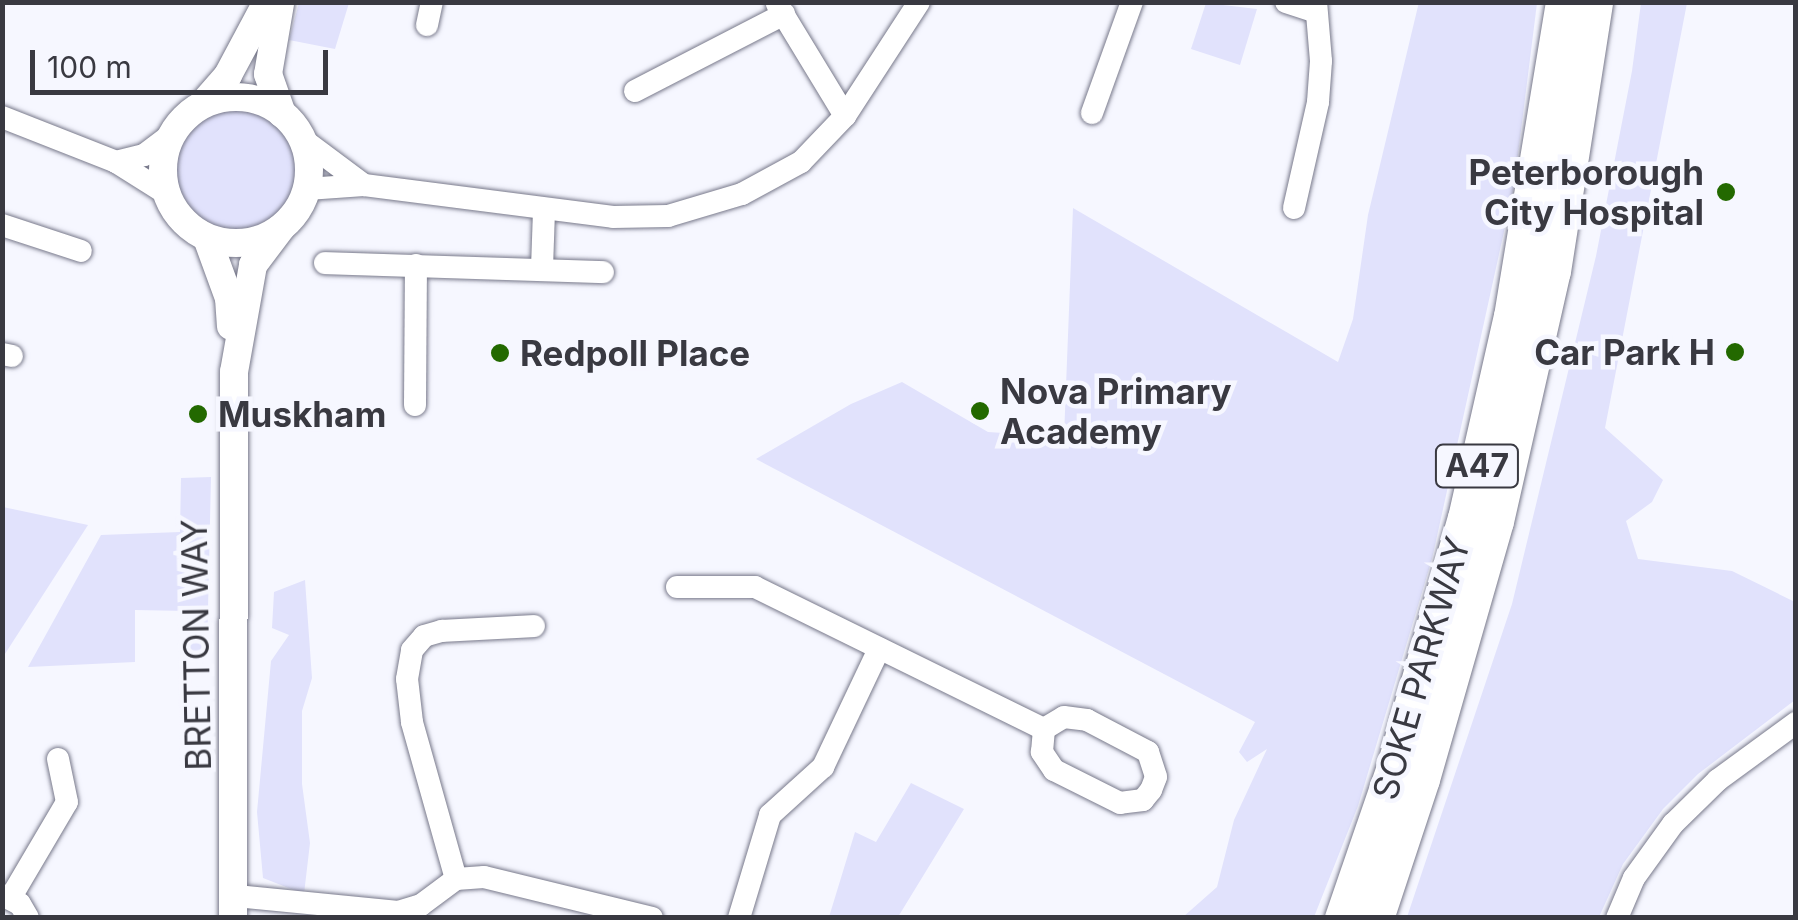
<!DOCTYPE html>
<style>
body{margin:0}
#map{position:relative;width:1798px;height:920px;overflow:hidden;background:#f6f7ff;font-family:Inter,sans-serif}
div>[style]{position:absolute}
.green>*{inset:0;background:#e1e2fc}
.round{border-radius:50%}
.roads{filter:drop-shadow(0 0 2px #78798b) drop-shadow(0 0 2px #78798b)}
.minor>*{height:22px;margin:-11px;padding:0 11px;transform-origin:11px;border-radius:11px;background:#fff}
.tertiary>*{height:28px;margin:-14px;padding:0 14px;transform-origin:14px;border-radius:14px;background:#fff}
.tertiary>.ring{margin:-14px;padding:0;box-sizing:content-box;background:none;border:28px solid #fff;border-radius:50%}
.trunk>*{height:35px;margin:-17.5px;padding:0 17.5px;transform-origin:17.5px;border-radius:17.5px;background:#fff}
.dots>*{width:28px;height:28px;translate:-50% -50%;box-sizing:border-box;border:5px solid #f6f7ff;border-radius:50%}
span{translate:-50% -50%;white-space:nowrap;text-align:center;line-height:1.15;-webkit-text-stroke:9px #f6f7ff;paint-order:stroke}
.shield-label span{padding:2px 8px;background:#f6f7ff;border:2px solid;border-radius:8px;-webkit-text-stroke-width:0}
.shield-label{font-size:32px;color:#393941;font-weight:700}
.poi-label{font-size:35px;color:#393941;font-weight:700}
.right{translate:-100% -50%;text-align:right}
.left{translate:0 -50%;text-align:left}
.street-label{font-size:35px;color:#393941}
.frame{position:absolute;inset:0;border:5px solid #393941;pointer-events:none}
.scale{position:absolute;left:30px;top:50px;width:298px;height:45px;box-sizing:border-box;border:5px solid #393941;border-top:0;padding-left:12px;font-size:30px;line-height:35px;white-space:nowrap;color:#393941;-webkit-text-stroke:8px #f6f7ff;paint-order:stroke}
</style>
<div id="map">
<div class="green">
<div style="clip-path:polygon(1419px 2px,1537px 3px,1514px 186px,1432px 559px,1358px 806px,1314px 917px,1183px 917px,1217px 887px,1234px 820px,1267px 749px,1247px 762px,1239px 752px,1255px 722px,756px 459px,851px 404px,902px 382px,988px 432px,1064px 437px,1073px 208px,1338px 362px,1353px 319px,1368px 215px)"></div>
<div style="clip-path:polygon(299px 3px,349px 3px,335px 49px,289px 40px)"></div>
<div style="clip-path:polygon(1206px 3px,1257px 9px,1240px 65px,1191px 49px)"></div>
<div style="clip-path:polygon(1641px 3px,1687px 3px,1605px 428px,1663px 480px,1652px 502px,1626px 521px,1638px 559px,1732px 571px,1795px 602px,1795px 700px,1698px 774px,1663px 809px,1623px 864px,1599px 917px,1407px 917px,1512px 604px,1596px 256px,1632px 71px)"></div>
<div class="round" style="left:163px;top:97px;width:146px;height:146px"></div>
<div style="clip-path:polygon(211px 477px,207px 653px,187px 653px,187px 611px,135px 610px,135px 662px,28px 667px,101px 535px,180px 532px,181px 478px)"></div>
<div style="clip-path:polygon(3px 507px,88px 525px,3px 657px,2px 507px)"></div>
<div style="clip-path:polygon(305px 580px,312px 678px,302px 711px,302px 784px,310px 843px,304px 894px,263px 878px,257px 812px,271px 661px,289px 635px,272px 628px,274px 592px)"></div>
<div style="clip-path:polygon(911px 783px,964px 809px,898px 917px,829px 917px,855px 832px,876px 842px)"></div>
</div>
<div class="roads">
<div class="minor">
<div style="left:1286px;top:2px;width:29px;rotate:18deg"></div>
<div style="left:777px;top:4px;width:131px;rotate:58.7deg"></div>
<div style="left:427px;top:25px;width:24px;rotate:-78deg"></div>
<div style="left:635px;top:91px;width:168px;rotate:-27.3deg"></div>
<div style="left:1092px;top:113px;width:118px;rotate:-70.2deg"></div>
<div style="left:2px;top:117px;width:123px;rotate:21.5deg"></div>
<div style="left:116px;top:162px;width:60px;rotate:32.1deg"></div>
<div style="left:301px;top:138px;width:79px;rotate:36.7deg"></div>
<div style="left:116px;top:162px;width:29px;rotate:-14deg"></div>
<div style="left:144px;top:155px;width:36px;rotate:-37deg"></div>
<div style="left:307px;top:189px;width:57px;rotate:-4deg"></div>
<div style="left:364px;top:185px;width:251px;rotate:7.3deg"></div>
<div style="left:613px;top:217px;width:55px;rotate:-1deg"></div>
<div style="left:668px;top:216px;width:77px;rotate:-16.6deg"></div>
<div style="left:742px;top:194px;width:67px;rotate:-28.5deg"></div>
<div style="left:801px;top:162px;width:64px;rotate:-46.3deg"></div>
<div style="left:845px;top:116px;width:136px;rotate:-57deg"></div>
<div style="left:1294px;top:208px;width:109px;rotate:-77.2deg"></div>
<div style="left:1318px;top:102px;width:41px;rotate:-85.8deg"></div>
<div style="left:1321px;top:61px;width:59px;rotate:-94.8deg"></div>
<div style="left:2px;top:225px;width:83px;rotate:18.2deg"></div>
<div style="left:325px;top:263px;width:278px;rotate:1.9deg"></div>
<div style="left:542px;top:268px;width:58px;rotate:-88deg"></div>
<div style="left:2px;top:354px;width:10px;rotate:11deg"></div>
<div style="left:415px;top:405px;width:140px;rotate:-89.6deg"></div>
<div style="left:677px;top:587px;width:78px"></div>
<div style="left:755px;top:587px;width:322px;rotate:26.2deg"></div>
<div style="left:1044px;top:729px;width:23px;rotate:-31deg"></div>
<div style="left:1064px;top:717px;width:23px;rotate:7deg"></div>
<div style="left:1087px;top:720px;width:69px;rotate:27.7deg"></div>
<div style="left:1148px;top:752px;width:26px;rotate:72deg"></div>
<div style="left:1156px;top:777px;width:14px;rotate:111deg"></div>
<div style="left:1151px;top:790px;width:13px;rotate:129deg"></div>
<div style="left:1143px;top:800px;width:23px;rotate:173deg"></div>
<div style="left:1120px;top:803px;width:74px;rotate:-153.4deg"></div>
<div style="left:1054px;top:770px;width:22px;rotate:-124deg"></div>
<div style="left:1042px;top:752px;width:23px;rotate:-85deg"></div>
<div style="left:456px;top:879px;width:163px;rotate:-105.7deg"></div>
<div style="left:412px;top:722px;width:43px;rotate:-96.6deg"></div>
<div style="left:407px;top:679px;width:29px;rotate:-80deg"></div>
<div style="left:412px;top:650px;width:18px;rotate:-49deg"></div>
<div style="left:424px;top:636px;width:19px;rotate:-16deg"></div>
<div style="left:442px;top:631px;width:92px;rotate:-3.1deg"></div>
<div style="left:2px;top:895px;width:20px;rotate:27deg"></div>
<div style="left:20px;top:904px;width:16px;rotate:60deg"></div>
<div style="left:236px;top:896px;width:163px;rotate:5.6deg"></div>
<div style="left:398px;top:912px;width:24px;rotate:-17deg"></div>
<div style="left:421px;top:905px;width:44px;rotate:-36.6deg"></div>
<div style="left:456px;top:879px;width:28px;rotate:-4deg"></div>
<div style="left:484px;top:877px;width:173px;rotate:13.7deg"></div>
<div style="left:11px;top:897px;width:110px;rotate:-59.5deg"></div>
<div style="left:67px;top:802px;width:44px;rotate:-101.8deg"></div>
<div style="left:739px;top:918px;width:108px;rotate:-73.2deg"></div>
<div style="left:770px;top:815px;width:72px;rotate:-42.2deg"></div>
<div style="left:823px;top:767px;width:131px;rotate:-64.6deg"></div>
<div style="left:1617px;top:918px;width:43px;rotate:-67deg"></div>
<div style="left:1634px;top:878px;width:67px;rotate:-54.2deg"></div>
<div style="left:1673px;top:824px;width:63px;rotate:-44.4deg"></div>
<div style="left:1718px;top:780px;width:97px;rotate:-36.2deg"></div>
</div>
<div class="tertiary">
<div style="left:280px;top:4px;width:71px;rotate:99.7deg"></div>
<div style="left:268px;top:74px;width:42px;rotate:70.7deg"></div>
<div class="ring" style="left:163px;top:97px;width:118px;height:118px"></div>
<div style="left:203px;top:104px;width:38px;rotate:-49deg"></div>
<div style="left:228px;top:75px;width:83px;rotate:-61.9deg"></div>
<div style="left:207px;top:238px;width:64px;rotate:69.9deg"></div>
<div style="left:229px;top:298px;width:28px;rotate:86deg"></div>
<div style="left:233px;top:918px;width:546px;rotate:-89.9deg"></div>
<div style="left:234px;top:372px;width:109px;rotate:-79.9deg"></div>
<div style="left:253px;top:265px;width:46px;rotate:-52.9deg"></div>
</div>
<div class="trunk">
<div style="left:1342px;top:918px;width:157px;rotate:-71deg"></div>
<div style="left:1393px;top:770px;width:262px;rotate:-74.1deg"></div>
<div style="left:1465px;top:518px;width:207px;rotate:-77.2deg"></div>
<div style="left:1511px;top:316px;width:318px;rotate:-80.6deg"></div>
<div style="left:1376px;top:918px;width:146px;rotate:-71.7deg"></div>
<div style="left:1422px;top:779px;width:268px;rotate:-74deg"></div>
<div style="left:1496px;top:521px;width:256px;rotate:-77.2deg"></div>
<div style="left:1553px;top:271px;width:272px;rotate:-81.1deg"></div>
</div>
</div>
<div class="dots">
<div style="left:1726px;top:192px;background:#236900"></div>
<div style="left:1735px;top:352px;background:#236900"></div>
<div style="left:500px;top:353px;background:#236900"></div>
<div style="left:980px;top:411px;background:#236900"></div>
<div style="left:198px;top:414px;background:#236900"></div>
</div>
<div class="shield-label">
<span style="left:1477px;top:466px">A47</span>
</div>
<div class="poi-label">
<span class="right" style="left:1704px;top:192px">Peterborough<br>City Hospital</span>
<span class="right" style="left:1715px;top:352px">Car Park H</span>
<span class="left" style="left:520px;top:353px">Redpoll Place</span>
<span class="left" style="left:1000px;top:411px">Nova Primary<br>Academy</span>
<span class="left" style="left:218px;top:414px">Muskham</span>
</div>
<div class="street-label">
<span style="left:196px;top:645px;rotate:-91deg">BRETTON WAY</span>
<span style="left:1421px;top:668px;rotate:-74deg">SOKE PARKWAY</span>
</div>
<div class="frame"></div>
<div class="scale">100 m</div>
</div>
